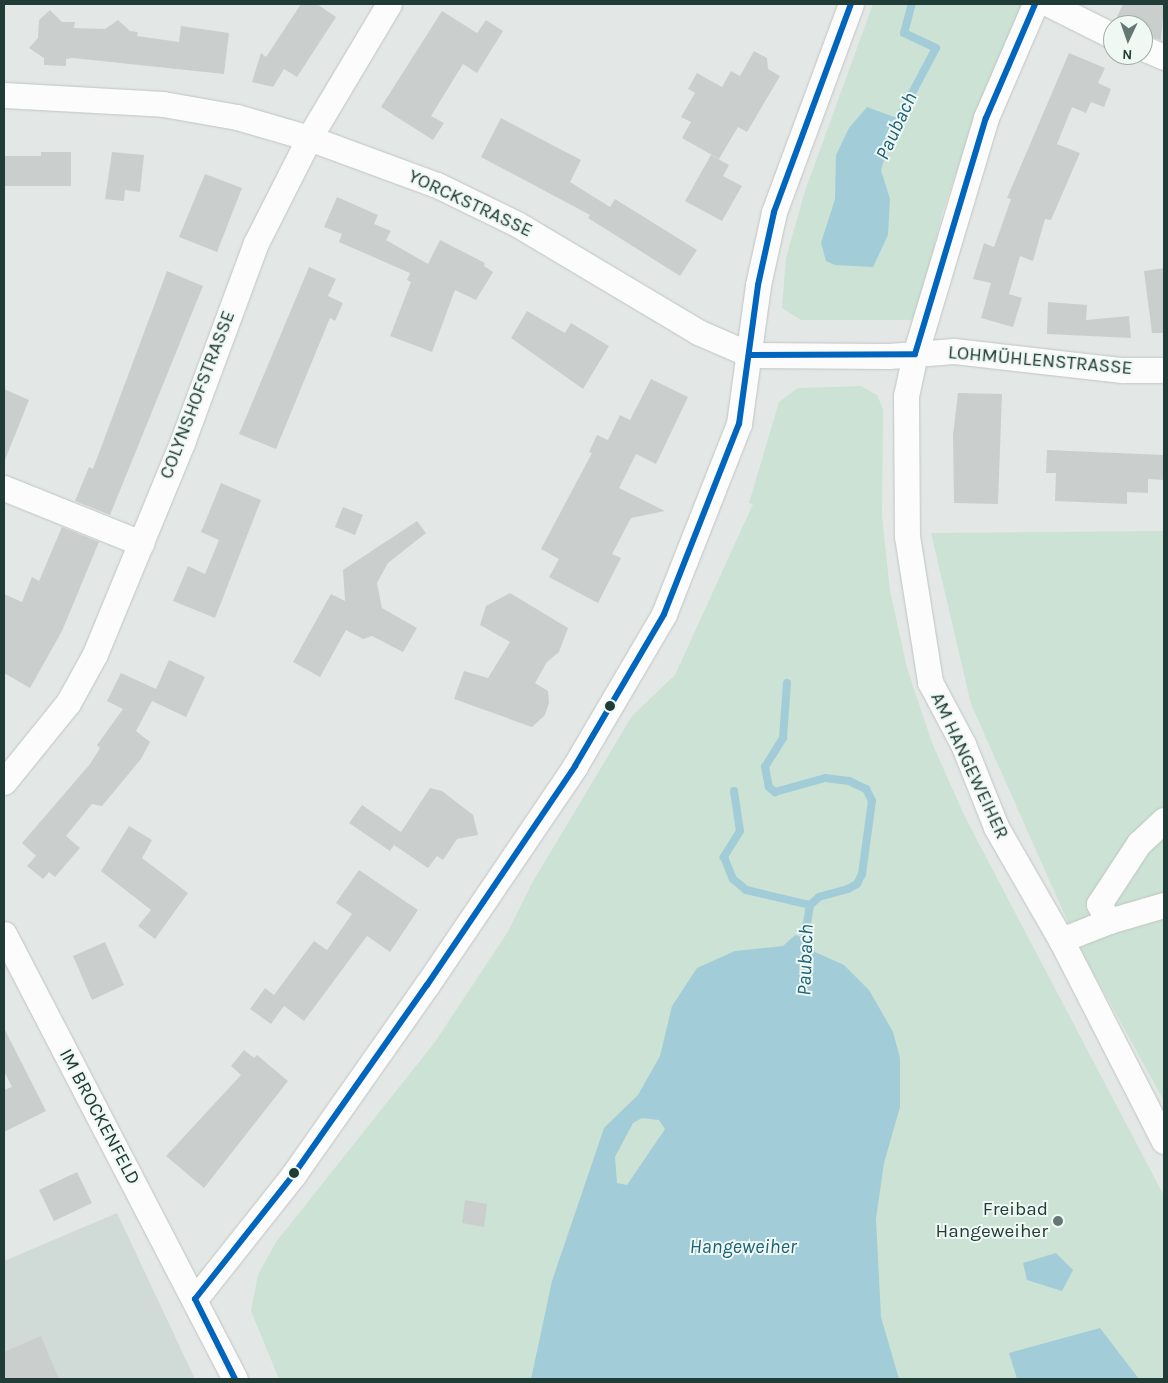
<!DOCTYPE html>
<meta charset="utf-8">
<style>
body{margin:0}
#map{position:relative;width:1168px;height:1383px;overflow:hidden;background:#e3e8e6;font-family:Karla,sans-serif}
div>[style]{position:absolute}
.built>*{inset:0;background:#d0dad6}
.green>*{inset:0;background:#cbe2d4}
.water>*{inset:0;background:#a2cdd8}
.stream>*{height:8px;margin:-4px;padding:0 4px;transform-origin:4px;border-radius:4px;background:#a2cdd8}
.building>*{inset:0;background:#cacfcd}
.roads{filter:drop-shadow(0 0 1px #c0c5c3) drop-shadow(0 0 1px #c0c5c3)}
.minor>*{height:25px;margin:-12.5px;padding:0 12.5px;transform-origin:12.5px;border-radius:12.5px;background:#fbfcfb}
.bus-1>*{height:6px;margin:-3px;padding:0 3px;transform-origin:3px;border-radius:3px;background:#0065bd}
.dots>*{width:14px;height:14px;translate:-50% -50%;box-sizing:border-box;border:2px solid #f0f8f4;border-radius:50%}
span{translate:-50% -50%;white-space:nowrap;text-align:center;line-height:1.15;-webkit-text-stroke:4px #f0f8f4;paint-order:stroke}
.street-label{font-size:19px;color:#203c36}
.poi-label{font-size:19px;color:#203c36}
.right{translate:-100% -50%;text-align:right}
.water-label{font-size:20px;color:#1a6278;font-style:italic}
.frame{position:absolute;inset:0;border:5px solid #203c36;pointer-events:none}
.north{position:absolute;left:1103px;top:15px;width:50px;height:50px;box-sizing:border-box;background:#f0f8f4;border:1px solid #9dada8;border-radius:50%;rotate:183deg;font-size:14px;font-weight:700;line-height:20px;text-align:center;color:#203c36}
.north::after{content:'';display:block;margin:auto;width:18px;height:22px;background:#647874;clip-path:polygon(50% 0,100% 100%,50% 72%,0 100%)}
</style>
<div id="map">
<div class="built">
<div style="clip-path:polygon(117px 1213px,195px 1379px,4px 1379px,4px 1261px)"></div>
</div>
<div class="green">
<div style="clip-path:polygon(873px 4px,1023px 4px,976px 115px,943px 211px,917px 313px,911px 320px,801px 320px,782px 308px,786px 258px,805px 191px)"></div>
<div style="clip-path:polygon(861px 386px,877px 395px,883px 409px,882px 516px,890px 591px,907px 668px,932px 743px,965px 817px,1164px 1196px,1164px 1379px,279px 1379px,251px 1311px,258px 1275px,276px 1242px,435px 1042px,507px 933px,532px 883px,632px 716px,675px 675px,753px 504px,749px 503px,779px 402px,798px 388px)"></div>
<div style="clip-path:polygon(1164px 531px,1164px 1101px,1078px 945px,971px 704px,931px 533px)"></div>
</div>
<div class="water">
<div style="clip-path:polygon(867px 107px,897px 118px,881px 170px,890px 199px,888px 235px,873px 267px,835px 265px,826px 261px,821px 243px,835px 199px,836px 155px,849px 128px)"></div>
<div style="clip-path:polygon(evenodd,795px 935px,811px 940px,815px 952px,844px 965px,869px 990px,893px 1032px,900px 1058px,900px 1107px,884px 1163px,876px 1219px,881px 1317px,899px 1379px,531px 1379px,552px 1281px,604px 1128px,638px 1095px,660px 1056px,672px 1006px,697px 968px,735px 951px,783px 946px,795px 935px,642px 1118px,659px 1120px,665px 1129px,627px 1185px,617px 1183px,615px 1157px,633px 1123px,642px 1118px)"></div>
<div style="clip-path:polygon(1056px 1253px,1073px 1270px,1062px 1291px,1027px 1280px,1023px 1263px)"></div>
<div style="clip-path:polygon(1100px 1328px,1139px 1379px,1017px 1379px,1009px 1353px)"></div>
</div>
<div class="stream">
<div style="left:894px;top:127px;width:89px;rotate:-62deg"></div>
<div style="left:936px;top:48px;width:35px;rotate:-155deg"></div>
<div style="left:904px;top:33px;width:30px;rotate:-75deg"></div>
<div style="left:787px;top:683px;width:55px;rotate:94.2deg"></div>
<div style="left:783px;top:738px;width:34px;rotate:122deg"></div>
<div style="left:765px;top:767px;width:20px;rotate:79deg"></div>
<div style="left:769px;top:787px;width:8px;rotate:40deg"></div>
<div style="left:775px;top:792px;width:52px;rotate:-15.6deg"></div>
<div style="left:825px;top:778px;width:24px;rotate:7deg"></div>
<div style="left:849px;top:781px;width:19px;rotate:25deg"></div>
<div style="left:866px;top:789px;width:13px;rotate:63deg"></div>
<div style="left:872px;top:801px;width:74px;rotate:97.8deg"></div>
<div style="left:862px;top:874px;width:11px;rotate:117deg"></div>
<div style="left:857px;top:884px;width:10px;rotate:151deg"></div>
<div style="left:848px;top:889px;width:30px;rotate:165deg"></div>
<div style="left:819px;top:897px;width:12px;rotate:138deg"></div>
<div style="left:810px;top:905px;width:43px;rotate:99.5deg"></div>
<div style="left:734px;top:791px;width:40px;rotate:81.5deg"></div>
<div style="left:740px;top:831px;width:31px;rotate:122deg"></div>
<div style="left:724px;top:857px;width:24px;rotate:68deg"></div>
<div style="left:733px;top:879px;width:17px;rotate:40deg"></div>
<div style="left:746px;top:890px;width:66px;rotate:13.2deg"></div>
</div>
<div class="building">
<div style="clip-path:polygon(301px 4px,317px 4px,336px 17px,297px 77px,284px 69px,273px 87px,252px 82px,261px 53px,266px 57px)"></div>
<div style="clip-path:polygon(1123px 4px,1164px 4px,1161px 40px,1143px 34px,1143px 25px,1122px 25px,1115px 21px)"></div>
<div style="clip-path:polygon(50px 10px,62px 22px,75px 22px,74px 28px,105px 29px,118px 20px,130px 31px,138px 32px,137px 36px,179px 42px,181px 26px,229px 33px,224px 74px,73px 58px,66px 59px,66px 66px,44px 65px,44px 58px,29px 48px,38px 38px,39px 20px)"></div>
<div style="clip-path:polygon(442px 11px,477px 33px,486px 20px,503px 31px,477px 73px,463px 64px,431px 116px,444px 123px,433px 140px,381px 107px)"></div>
<div style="clip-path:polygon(754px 51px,767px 58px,768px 69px,780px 76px,747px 132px,738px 127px,719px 159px,682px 138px,691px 122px,681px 117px,695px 93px,688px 89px,697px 73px,722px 87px,731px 71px,740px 76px)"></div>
<div style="clip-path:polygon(1069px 53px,1105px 68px,1098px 83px,1111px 89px,1104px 107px,1091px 102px,1086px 113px,1072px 107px,1057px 144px,1080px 153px,1051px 220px,1045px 219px,1033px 261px,1020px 256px,1009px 294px,1022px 298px,1013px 327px,981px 318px,991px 283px,973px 279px,984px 243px,994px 247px,1011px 199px,1007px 198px)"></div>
<div style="clip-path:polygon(501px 118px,581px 160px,570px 182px,610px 207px,615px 199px,697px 250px,680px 276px,588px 218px,590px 215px,481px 157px)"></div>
<div style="clip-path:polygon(41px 152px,71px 152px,71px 186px,4px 186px,4px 156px,41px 156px)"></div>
<div style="clip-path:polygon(112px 152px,144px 155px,140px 192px,125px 190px,124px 201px,105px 199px)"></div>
<div style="clip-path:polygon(711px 155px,729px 165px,723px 176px,742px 186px,722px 221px,685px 201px)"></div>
<div style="clip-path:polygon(205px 174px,242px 188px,217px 252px,179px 237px)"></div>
<div style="clip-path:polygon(337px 197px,378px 215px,374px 224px,391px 231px,386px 240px,428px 264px,440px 240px,485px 263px,484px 266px,493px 272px,476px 300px,455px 290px,432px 352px,390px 336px,411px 282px,407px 280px,410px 273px,339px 242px,342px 234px,324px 227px)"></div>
<div style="clip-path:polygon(309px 267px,336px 279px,328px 296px,343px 303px,335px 321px,330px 318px,276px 449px,239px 434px)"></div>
<div style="clip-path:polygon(1164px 268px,1164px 333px,1152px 333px,1144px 271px)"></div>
<div style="clip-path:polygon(167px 271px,203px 286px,110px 515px,75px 501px,89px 467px,93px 469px)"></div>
<div style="clip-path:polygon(1048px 302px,1087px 305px,1086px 320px,1129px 316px,1131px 338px,1047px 334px)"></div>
<div style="clip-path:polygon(527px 311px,565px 333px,571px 323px,609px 346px,583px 389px,511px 338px)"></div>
<div style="clip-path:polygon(651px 379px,688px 397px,656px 464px,636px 454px,619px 488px,665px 511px,631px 518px,612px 554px,621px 558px,598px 603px,549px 577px,559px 559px,541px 549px,592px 453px,589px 452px,597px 435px,608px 440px,620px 415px,630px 420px)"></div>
<div style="clip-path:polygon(4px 389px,29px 400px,5px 460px,4px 460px)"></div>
<div style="clip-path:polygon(958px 393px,1002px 394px,998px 504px,954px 503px,953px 435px)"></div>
<div style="clip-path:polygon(1047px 450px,1164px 455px,1164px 480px,1148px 479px,1148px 493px,1127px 492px,1127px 504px,1055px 501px,1056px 473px,1046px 473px)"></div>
<div style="clip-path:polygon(221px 483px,261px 500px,215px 618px,173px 601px,188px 566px,205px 574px,219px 540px,201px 532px)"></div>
<div style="clip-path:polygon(343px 507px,363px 515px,355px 535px,335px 527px)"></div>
<div style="clip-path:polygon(417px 521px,426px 533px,388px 563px,377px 583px,382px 608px,417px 628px,403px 652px,372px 636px,363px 639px,346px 630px,320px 677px,293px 662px,331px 594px,345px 601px,343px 570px)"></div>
<div style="clip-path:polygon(62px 527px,99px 542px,62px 631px,30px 688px,4px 673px,4px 594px,22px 602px,32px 577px,39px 581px)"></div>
<div style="clip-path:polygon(510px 593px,568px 628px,559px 652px,547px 662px,535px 683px,548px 691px,549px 703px,545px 715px,532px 727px,454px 699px,464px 671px,488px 678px,510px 642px,480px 625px,486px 606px)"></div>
<div style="clip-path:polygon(169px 660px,205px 677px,186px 717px,152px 701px,136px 731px,150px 742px,141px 759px,102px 806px,92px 804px,66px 836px,80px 848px,55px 877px,49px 872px,43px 879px,27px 866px,36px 856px,22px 843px,90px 764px,100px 748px,97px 745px,123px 709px,107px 701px,121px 673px,156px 689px)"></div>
<div style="clip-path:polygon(430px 788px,442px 791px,473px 815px,478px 835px,457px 839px,443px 860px,437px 856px,428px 868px,394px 845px,390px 851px,349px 823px,362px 805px,401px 832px)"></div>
<div style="clip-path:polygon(129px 826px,152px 840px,142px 858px,188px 893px,155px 939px,138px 926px,151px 910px,101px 871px)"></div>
<div style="clip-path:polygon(359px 870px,418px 910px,390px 952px,367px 936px,304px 1021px,284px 1006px,271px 1024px,250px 1009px,265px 988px,274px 995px,314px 941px,327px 950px,352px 914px,336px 903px)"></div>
<div style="clip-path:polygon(105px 942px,124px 985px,92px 1000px,73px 956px)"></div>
<div style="clip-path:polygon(4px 1028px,46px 1111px,4px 1132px,4px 1090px,12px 1087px,4px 1071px)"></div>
<div style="clip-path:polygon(244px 1050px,254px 1058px,257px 1055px,288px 1081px,204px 1188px,166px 1156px,241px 1075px,231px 1066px)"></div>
<div style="clip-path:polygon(77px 1172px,92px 1203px,54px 1221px,39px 1190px)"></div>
<div style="clip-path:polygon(465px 1200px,487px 1204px,484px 1227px,462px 1223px)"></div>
<div style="clip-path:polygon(41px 1336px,59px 1379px,4px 1379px,4px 1352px)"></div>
</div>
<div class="roads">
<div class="minor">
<div style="left:1035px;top:4px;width:124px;rotate:113.3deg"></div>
<div style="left:986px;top:118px;width:246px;rotate:106.7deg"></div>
<div style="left:915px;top:354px;width:43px;rotate:102.1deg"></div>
<div style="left:906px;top:396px;width:140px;rotate:89.6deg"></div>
<div style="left:907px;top:536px;width:148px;rotate:81deg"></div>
<div style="left:930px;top:682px;width:70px;rotate:62deg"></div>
<div style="left:963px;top:744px;width:89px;rotate:68.3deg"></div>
<div style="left:996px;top:827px;width:130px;rotate:60.1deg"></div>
<div style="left:1061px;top:940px;width:226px;rotate:62.9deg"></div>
<div style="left:1049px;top:4px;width:72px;rotate:26.6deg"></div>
<div style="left:1143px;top:48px;width:23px;rotate:23deg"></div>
<div style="left:4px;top:95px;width:159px;rotate:3.2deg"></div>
<div style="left:163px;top:104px;width:75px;rotate:10deg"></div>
<div style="left:237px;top:117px;width:75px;rotate:16.3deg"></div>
<div style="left:309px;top:138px;width:136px;rotate:20.2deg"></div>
<div style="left:437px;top:185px;width:89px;rotate:26deg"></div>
<div style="left:517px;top:224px;width:211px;rotate:30.8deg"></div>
<div style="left:698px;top:332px;width:58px;rotate:23.5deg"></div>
<div style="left:751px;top:355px;width:138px;rotate:0.4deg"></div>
<div style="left:889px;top:356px;width:65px;rotate:-4.4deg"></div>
<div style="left:954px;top:351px;width:169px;rotate:6.5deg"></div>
<div style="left:1122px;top:370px;width:42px"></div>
<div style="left:4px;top:488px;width:148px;rotate:21.9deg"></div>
<div style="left:4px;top:782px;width:102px;rotate:-51deg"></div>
<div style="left:68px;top:703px;width:56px;rotate:-61.1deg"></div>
<div style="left:95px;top:654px;width:231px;rotate:-67.6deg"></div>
<div style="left:183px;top:440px;width:210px;rotate:-69.7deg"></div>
<div style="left:256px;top:243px;width:118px;rotate:-63.2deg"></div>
<div style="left:309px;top:138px;width:156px;rotate:-59.2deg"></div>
<div style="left:1164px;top:820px;width:34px;rotate:137deg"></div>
<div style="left:1139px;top:843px;width:73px;rotate:123.3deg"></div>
<div style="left:1099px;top:904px;width:20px;rotate:60deg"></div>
<div style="left:1109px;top:921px;width:57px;rotate:-16.2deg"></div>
<div style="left:4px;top:934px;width:501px;rotate:62.57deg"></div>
<div style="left:1061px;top:940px;width:52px;rotate:-21.6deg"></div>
<div style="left:195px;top:1299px;width:159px;rotate:-51.6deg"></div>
<div style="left:294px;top:1174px;width:231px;rotate:-54.9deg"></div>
<div style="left:427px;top:985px;width:264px;rotate:-55.9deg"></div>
<div style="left:575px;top:766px;width:176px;rotate:-59.6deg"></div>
<div style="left:664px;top:614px;width:204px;rotate:-68.5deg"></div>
<div style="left:739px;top:424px;width:140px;rotate:-82.2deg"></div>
<div style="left:758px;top:285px;width:75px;rotate:-77.6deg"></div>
<div style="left:774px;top:212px;width:222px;rotate:-69.7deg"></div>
</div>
</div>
<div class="bus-1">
<div style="left:751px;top:355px;width:164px;rotate:-0.3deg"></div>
<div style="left:915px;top:354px;width:246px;rotate:-73.3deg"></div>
<div style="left:986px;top:118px;width:124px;rotate:-66.7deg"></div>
<div style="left:195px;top:1299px;width:159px;rotate:-51.6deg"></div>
<div style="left:294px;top:1174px;width:231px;rotate:-54.9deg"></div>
<div style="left:427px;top:985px;width:264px;rotate:-55.9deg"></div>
<div style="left:575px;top:766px;width:176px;rotate:-59.6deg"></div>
<div style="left:664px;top:614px;width:204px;rotate:-68.5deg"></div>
<div style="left:739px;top:424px;width:140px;rotate:-82.2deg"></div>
<div style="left:758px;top:285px;width:75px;rotate:-77.6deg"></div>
<div style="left:774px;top:212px;width:222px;rotate:-69.7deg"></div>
<div style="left:195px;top:1299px;width:89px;rotate:63.4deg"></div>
</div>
<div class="dots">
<div style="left:610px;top:706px;background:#203c36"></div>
<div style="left:294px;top:1173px;background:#203c36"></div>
<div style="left:1058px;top:1221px;background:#647874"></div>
</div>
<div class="street-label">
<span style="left:470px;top:204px;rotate:25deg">YORCKSTRASSE</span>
<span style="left:1040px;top:361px;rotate:5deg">LOHMÜHLENSTRASSE</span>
<span style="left:198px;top:395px;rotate:-69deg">COLYNSHOFSTRASSE</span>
<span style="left:969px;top:766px;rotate:65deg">AM HANGEWEIHER</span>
<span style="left:99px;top:1117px;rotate:62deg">IM BROCKENFELD</span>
</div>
<div class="poi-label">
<span class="right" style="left:1048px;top:1221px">Freibad<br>Hangeweiher</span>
</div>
<div class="water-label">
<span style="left:896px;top:126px;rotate:-65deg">Paubach</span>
<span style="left:805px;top:960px;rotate:-88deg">Paubach</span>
<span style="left:743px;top:1246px">Hangeweiher</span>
</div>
<div class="frame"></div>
<div class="north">N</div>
</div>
